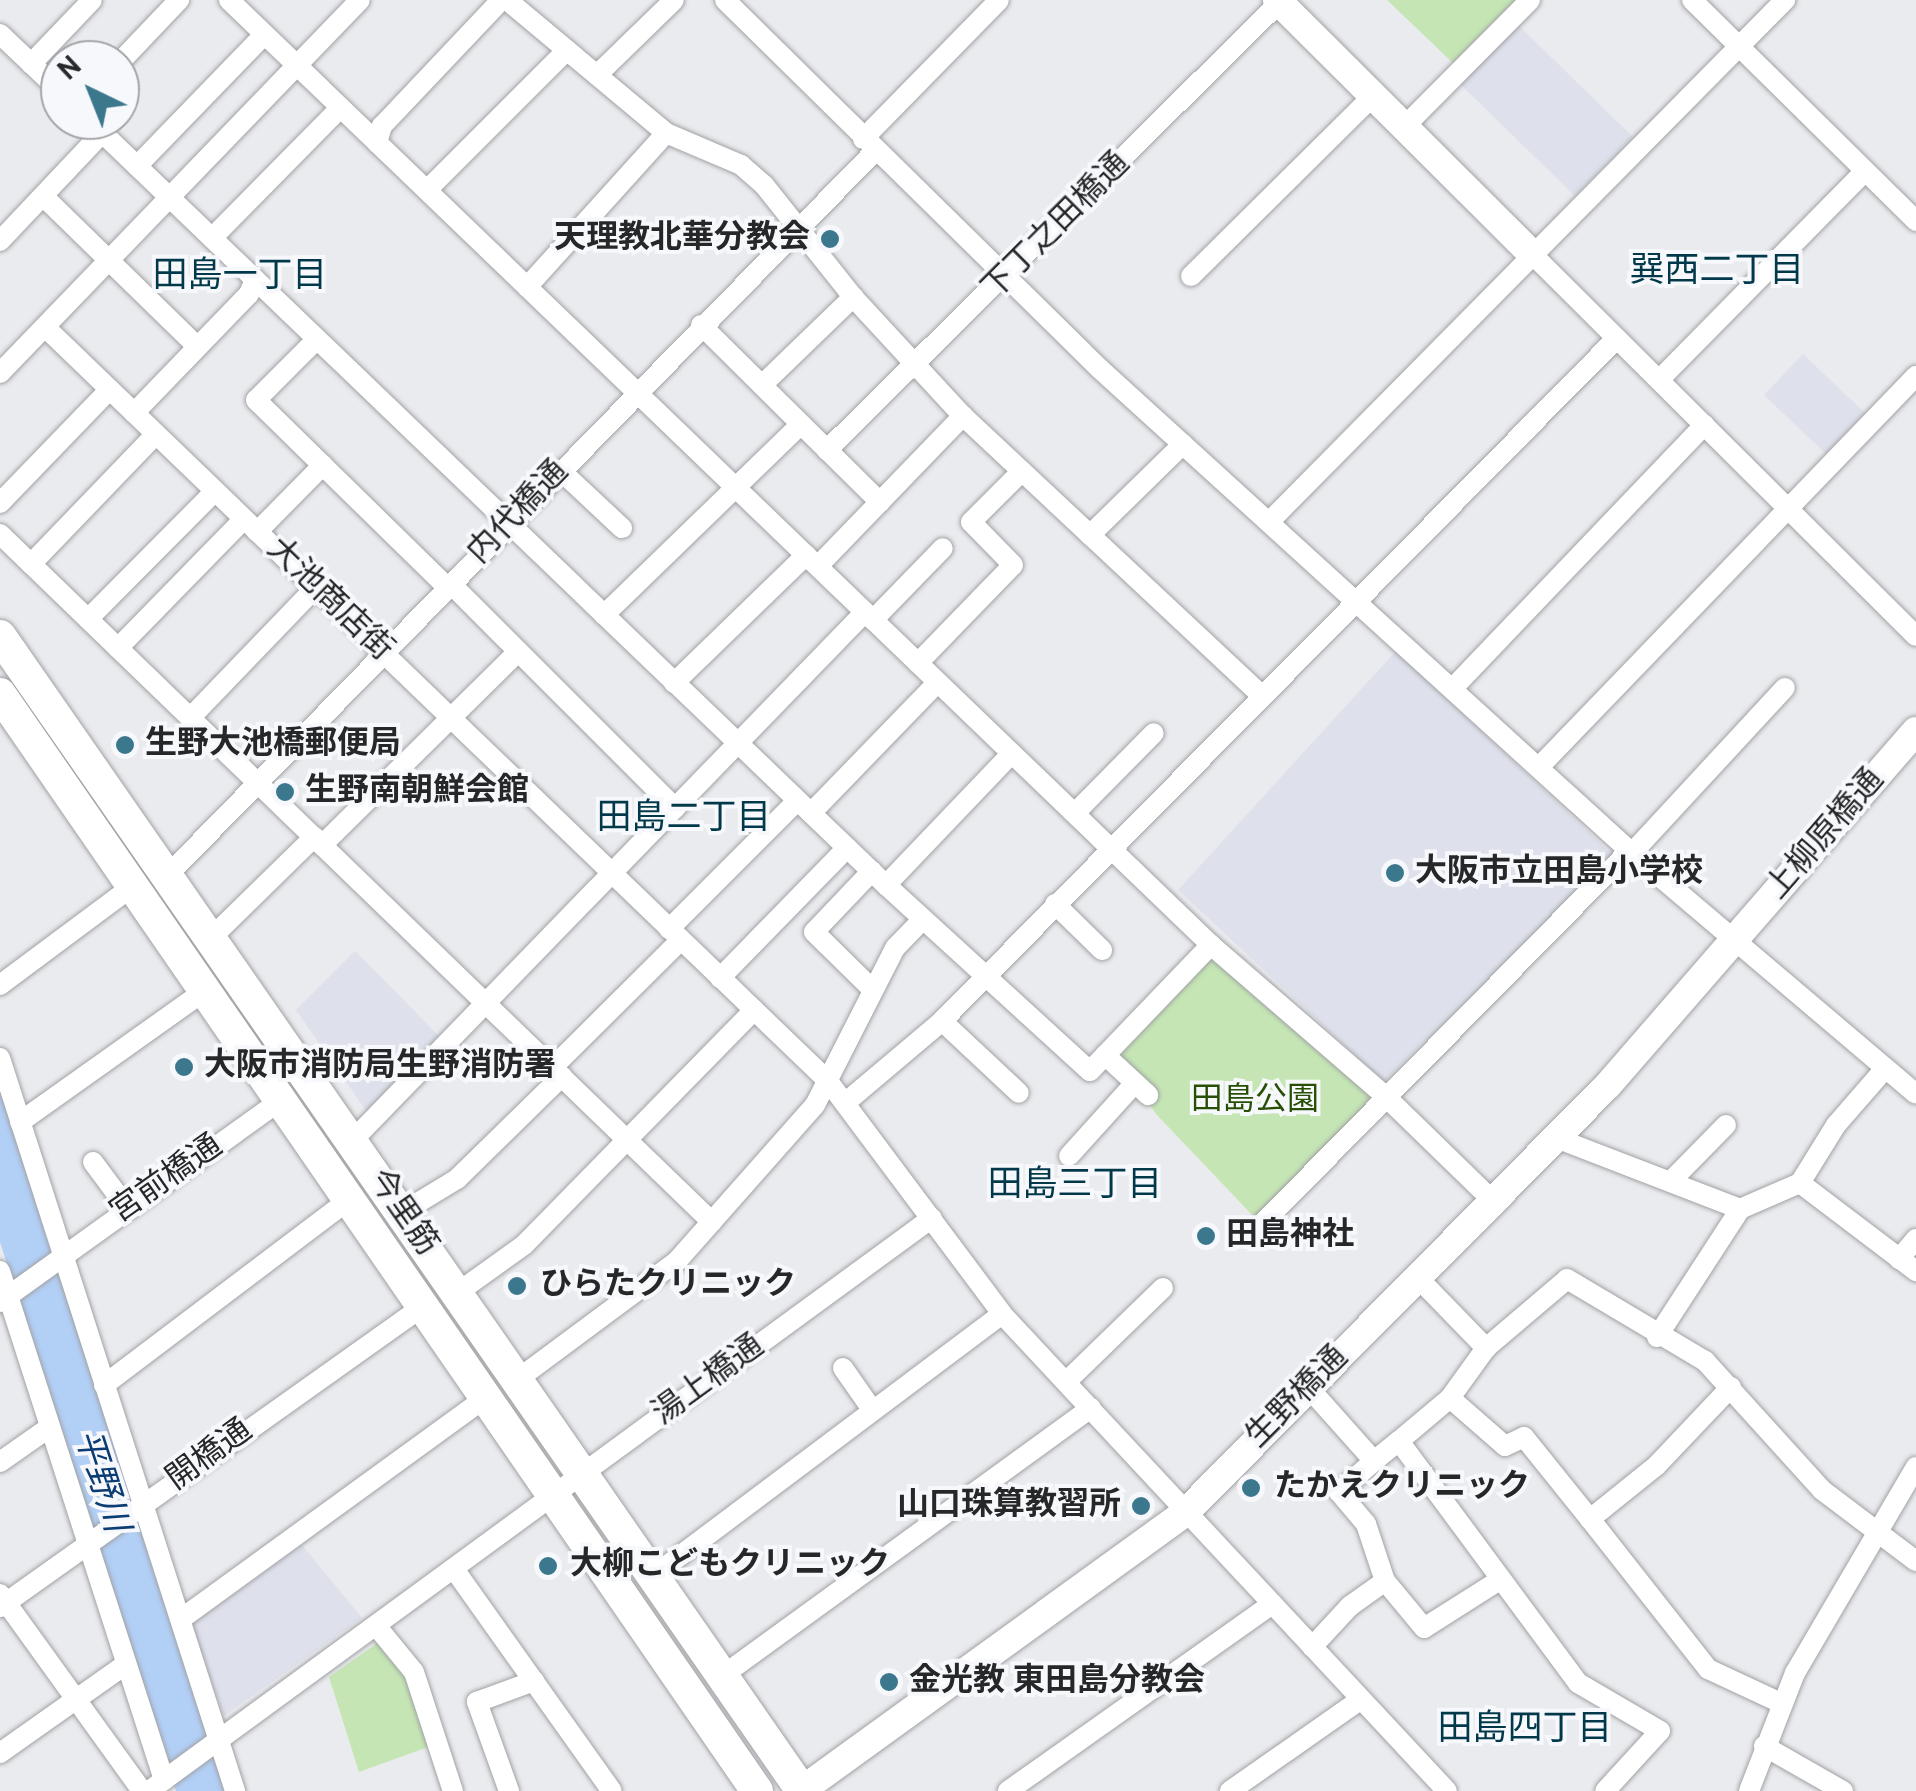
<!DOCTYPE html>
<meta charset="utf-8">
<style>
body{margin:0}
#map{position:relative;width:1916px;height:1791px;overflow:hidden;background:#eaebee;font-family:Overpass,"Noto Sans JP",sans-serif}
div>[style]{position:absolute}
.built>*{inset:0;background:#dee0eb}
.green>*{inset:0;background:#c5e6b4}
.water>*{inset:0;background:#b2cff6}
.roads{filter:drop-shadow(0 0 2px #a1a2a5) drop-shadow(0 0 2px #a1a2a5)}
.street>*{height:20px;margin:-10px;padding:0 10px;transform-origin:10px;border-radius:10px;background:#fff}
.secondary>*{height:28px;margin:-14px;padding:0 14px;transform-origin:14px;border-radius:14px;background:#fff}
.primary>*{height:32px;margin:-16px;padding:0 16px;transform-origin:16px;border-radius:16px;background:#fff}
.dots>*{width:28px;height:28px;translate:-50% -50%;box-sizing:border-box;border:5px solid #f7f8fc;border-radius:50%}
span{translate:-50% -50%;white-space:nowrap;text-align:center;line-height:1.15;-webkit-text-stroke:8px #f7f8fc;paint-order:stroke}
.street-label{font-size:32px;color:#262728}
.poi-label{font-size:32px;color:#262728;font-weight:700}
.right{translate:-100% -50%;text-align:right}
.left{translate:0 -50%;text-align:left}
.park-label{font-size:32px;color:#284f06}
.neighbourhood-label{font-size:35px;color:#01394a}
.water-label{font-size:35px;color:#0b3c74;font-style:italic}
.north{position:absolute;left:40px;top:40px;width:100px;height:100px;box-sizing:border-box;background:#f7f8fc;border:2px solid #a3a4a7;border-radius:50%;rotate:317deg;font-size:28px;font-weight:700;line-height:40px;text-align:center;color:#262728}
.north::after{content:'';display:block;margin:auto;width:35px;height:45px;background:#3b788e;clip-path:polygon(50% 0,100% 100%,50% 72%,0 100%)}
</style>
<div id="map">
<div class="built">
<div style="clip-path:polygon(1518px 25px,1633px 137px,1575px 196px,1460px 84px)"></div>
<div style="clip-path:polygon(1803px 354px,1865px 413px,1826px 454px,1764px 395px)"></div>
<div style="clip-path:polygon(1396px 651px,1614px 856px,1384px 1082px,1178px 890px)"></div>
<div style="clip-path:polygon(355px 951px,441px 1038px,367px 1112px,296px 1010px)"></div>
<div style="clip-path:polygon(302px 1545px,362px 1618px,224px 1716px,191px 1625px)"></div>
</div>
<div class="green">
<div style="clip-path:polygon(1387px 0,1517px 0,1454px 64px)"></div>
<div style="clip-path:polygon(1214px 956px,1372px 1097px,1256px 1219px,1156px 1114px,1115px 1056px)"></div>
<div style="clip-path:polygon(379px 1642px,406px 1673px,428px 1747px,359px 1772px,329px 1677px)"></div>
</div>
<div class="water">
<div style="clip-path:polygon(0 1086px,229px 1791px,176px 1791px,167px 1764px,0 1242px)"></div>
</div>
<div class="roads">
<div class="street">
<div style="left:229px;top:0;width:1363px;rotate:43.9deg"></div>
<div style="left:1211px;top:945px;width:229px;rotate:40.9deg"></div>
<div style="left:1384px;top:1095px;width:153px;rotate:44.2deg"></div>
<div style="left:507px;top:0;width:207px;rotate:39.9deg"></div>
<div style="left:666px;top:133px;width:82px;rotate:23.1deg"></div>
<div style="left:741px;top:165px;width:30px;rotate:41deg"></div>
<div style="left:764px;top:185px;width:143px;rotate:51.5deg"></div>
<div style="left:853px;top:297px;width:162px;rotate:47.3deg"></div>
<div style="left:963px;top:416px;width:407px;rotate:43.1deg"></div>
<div style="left:725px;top:0;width:526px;rotate:44.54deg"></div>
<div style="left:1100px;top:369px;width:719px;rotate:42.3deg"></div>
<div style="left:1632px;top:853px;width:372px;rotate:40.3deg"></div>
<div style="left:1692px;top:0;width:315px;rotate:44.6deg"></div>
<div style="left:0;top:34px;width:83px;rotate:43.5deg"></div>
<div style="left:120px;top:62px;width:86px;rotate:-46.4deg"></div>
<div style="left:31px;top:64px;width:88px;rotate:-46.4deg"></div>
<div style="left:597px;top:75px;width:107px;rotate:-44.2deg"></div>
<div style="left:89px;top:120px;width:1105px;rotate:43.83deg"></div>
<div style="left:886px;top:885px;width:276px;rotate:42.4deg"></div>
<div style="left:1090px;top:1071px;width:175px;rotate:-46.2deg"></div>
<div style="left:1406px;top:125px;width:176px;rotate:-45.2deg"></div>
<div style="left:863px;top:139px;width:194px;rotate:-45.6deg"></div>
<div style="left:377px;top:143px;width:18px;rotate:-74deg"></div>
<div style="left:382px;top:126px;width:173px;rotate:-46.6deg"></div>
<div style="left:137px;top:166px;width:182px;rotate:-45.9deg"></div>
<div style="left:427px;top:190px;width:198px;rotate:-45deg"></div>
<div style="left:43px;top:196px;width:216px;rotate:44.3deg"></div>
<div style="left:212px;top:238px;width:182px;rotate:-45.4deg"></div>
<div style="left:0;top:241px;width:149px;rotate:-46.6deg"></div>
<div style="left:1533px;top:255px;width:540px;rotate:44.85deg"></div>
<div style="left:1191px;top:276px;width:259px;rotate:-44.7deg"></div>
<div style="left:527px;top:287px;width:207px;rotate:-47.9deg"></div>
<div style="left:701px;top:325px;width:252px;rotate:44.7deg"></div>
<div style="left:45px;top:327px;width:1087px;rotate:43.92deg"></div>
<div style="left:828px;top:1081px;width:291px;rotate:53.2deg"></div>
<div style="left:1002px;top:1314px;width:652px;rotate:46.99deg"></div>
<div style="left:317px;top:339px;width:86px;rotate:135deg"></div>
<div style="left:256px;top:400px;width:269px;rotate:44.4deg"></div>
<div style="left:0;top:373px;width:518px;rotate:-46.02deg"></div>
<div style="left:1659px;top:380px;width:293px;rotate:-45.4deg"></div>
<div style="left:762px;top:385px;width:127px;rotate:-44deg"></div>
<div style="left:134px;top:413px;width:165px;rotate:-46deg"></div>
<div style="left:249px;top:294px;width:16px;rotate:-68deg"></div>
<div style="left:827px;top:450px;width:636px;rotate:-44.68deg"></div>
<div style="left:560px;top:470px;width:85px;rotate:43.1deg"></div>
<div style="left:0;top:503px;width:158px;rotate:-46deg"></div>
<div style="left:1270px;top:521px;width:733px;rotate:-45.33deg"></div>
<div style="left:257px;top:532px;width:94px;rotate:-45.4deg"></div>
<div style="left:0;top:534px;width:990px;rotate:44.02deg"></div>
<div style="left:1090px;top:535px;width:130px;rotate:-44.4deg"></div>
<div style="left:31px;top:564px;width:180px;rotate:-46.1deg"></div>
<div style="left:818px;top:566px;width:209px;rotate:-46deg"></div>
<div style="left:451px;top:584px;width:317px;rotate:45deg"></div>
<div style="left:604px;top:615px;width:274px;rotate:-44.1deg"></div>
<div style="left:88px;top:619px;width:180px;rotate:-45.2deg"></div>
<div style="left:873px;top:620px;width:100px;rotate:-45.8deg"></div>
<div style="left:118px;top:648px;width:180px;rotate:-45.7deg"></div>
<div style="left:918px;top:663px;width:136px;rotate:-45.9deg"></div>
<div style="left:1013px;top:565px;width:60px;rotate:-134.3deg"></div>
<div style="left:971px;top:522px;width:72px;rotate:-45deg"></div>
<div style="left:674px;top:683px;width:184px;rotate:-44.1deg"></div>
<div style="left:1453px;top:688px;width:364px;rotate:-46.3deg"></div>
<div style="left:190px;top:718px;width:180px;rotate:-46.1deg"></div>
<div style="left:1540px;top:766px;width:542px;rotate:-46.05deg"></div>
<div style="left:811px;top:813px;width:182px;rotate:-45.9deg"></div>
<div style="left:1075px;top:813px;width:112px;rotate:-45.4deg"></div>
<div style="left:322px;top:845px;width:275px;rotate:-44.6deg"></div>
<div style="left:1632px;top:853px;width:225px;rotate:-47.2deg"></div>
<div style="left:872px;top:871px;width:84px;rotate:133.6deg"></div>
<div style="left:814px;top:932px;width:83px;rotate:44.5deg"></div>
<div style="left:166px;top:877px;width:1015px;rotate:-45.68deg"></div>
<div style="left:886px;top:885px;width:182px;rotate:-46.3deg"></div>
<div style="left:1055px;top:904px;width:66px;rotate:44.4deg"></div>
<div style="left:669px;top:929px;width:181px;rotate:-45deg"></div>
<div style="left:210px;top:939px;width:146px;rotate:-44.4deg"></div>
<div style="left:720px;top:978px;width:182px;rotate:-45.7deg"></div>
<div style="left:0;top:985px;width:167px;rotate:-36.7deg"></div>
<div style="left:942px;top:1021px;width:105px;rotate:43.1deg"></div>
<div style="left:1105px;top:1055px;width:59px;rotate:42.9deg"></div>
<div style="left:0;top:1058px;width:770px;rotate:72.22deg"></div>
<div style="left:553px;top:1067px;width:180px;rotate:-44.8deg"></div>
<div style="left:845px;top:1103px;width:127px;rotate:-40.2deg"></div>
<div style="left:942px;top:1021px;width:960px;rotate:-45.34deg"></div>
<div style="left:20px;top:1122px;width:224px;rotate:-35.4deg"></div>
<div style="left:1556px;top:1138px;width:197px;rotate:21.1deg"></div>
<div style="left:1740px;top:1209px;width:65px;rotate:-23.4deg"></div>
<div style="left:1800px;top:1183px;width:146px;rotate:37.2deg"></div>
<div style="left:351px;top:1142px;width:738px;rotate:-45.88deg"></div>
<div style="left:1069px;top:1156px;width:98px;rotate:-47.9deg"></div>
<div style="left:93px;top:1162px;width:57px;rotate:53.5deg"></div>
<div style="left:1672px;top:1180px;width:77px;rotate:-45.5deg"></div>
<div style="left:1800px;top:1183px;width:68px;rotate:-58.2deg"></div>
<div style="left:1836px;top:1125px;width:72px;rotate:-49deg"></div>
<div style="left:401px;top:1213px;width:66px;rotate:-31.3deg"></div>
<div style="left:457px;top:1179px;width:147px;rotate:-44.4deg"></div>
<div style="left:1260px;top:1226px;width:526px;rotate:-45.46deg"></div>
<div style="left:1899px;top:1259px;width:26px;rotate:-50deg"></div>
<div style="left:0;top:1271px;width:535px;rotate:72.14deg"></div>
<div style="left:1418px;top:1278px;width:98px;rotate:45.8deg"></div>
<div style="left:457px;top:1293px;width:82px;rotate:-35.6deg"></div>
<div style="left:524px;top:1245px;width:329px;rotate:-45.6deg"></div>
<div style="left:0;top:1302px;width:342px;rotate:-35.7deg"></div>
<div style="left:1657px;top:1337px;width:153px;rotate:-57deg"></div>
<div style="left:843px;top:1368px;width:52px;rotate:55.1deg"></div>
<div style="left:518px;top:1379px;width:198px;rotate:-36.6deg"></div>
<div style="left:677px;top:1261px;width:208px;rotate:-48.5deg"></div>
<div style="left:815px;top:1105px;width:176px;rotate:-63deg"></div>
<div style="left:895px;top:948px;width:39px;rotate:-46deg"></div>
<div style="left:1066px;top:1382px;width:135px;rotate:-44.1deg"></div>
<div style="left:104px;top:1385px;width:305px;rotate:-37.1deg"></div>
<div style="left:1308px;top:1387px;width:99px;rotate:48.3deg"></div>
<div style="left:1374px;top:1461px;width:32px;rotate:-39deg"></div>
<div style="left:1399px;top:1441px;width:301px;rotate:53.5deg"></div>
<div style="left:1578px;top:1683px;width:95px;rotate:30.3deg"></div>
<div style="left:1660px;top:1731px;width:81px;rotate:132.5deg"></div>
<div style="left:1731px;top:1387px;width:109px;rotate:133.5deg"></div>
<div style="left:1656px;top:1466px;width:85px;rotate:141.2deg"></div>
<div style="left:1590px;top:1519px;width:191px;rotate:51.8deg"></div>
<div style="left:1708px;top:1669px;width:81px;rotate:25deg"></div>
<div style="left:1450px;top:1398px;width:73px;rotate:41.1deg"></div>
<div style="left:1505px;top:1446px;width:21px;rotate:-25deg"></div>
<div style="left:1524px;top:1437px;width:105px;rotate:51.2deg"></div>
<div style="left:1399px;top:1441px;width:67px;rotate:-40.1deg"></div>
<div style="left:1450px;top:1398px;width:62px;rotate:-54.2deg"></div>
<div style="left:1486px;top:1348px;width:106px;rotate:-40.4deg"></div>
<div style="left:1567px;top:1279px;width:161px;rotate:30.7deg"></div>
<div style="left:1705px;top:1361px;width:174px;rotate:47.8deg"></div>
<div style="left:1822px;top:1490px;width:118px;rotate:37.1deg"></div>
<div style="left:1374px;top:1461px;width:47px;rotate:138.5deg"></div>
<div style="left:1339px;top:1492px;width:42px;rotate:49.8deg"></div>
<div style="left:1366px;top:1524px;width:60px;rotate:71.6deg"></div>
<div style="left:1385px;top:1581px;width:61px;rotate:50.3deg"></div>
<div style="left:1424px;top:1628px;width:88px;rotate:-32.4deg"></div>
<div style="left:0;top:1462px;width:61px;rotate:-35deg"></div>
<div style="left:454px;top:1569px;width:272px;rotate:54.6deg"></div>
<div style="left:653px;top:1576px;width:436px;rotate:-36.9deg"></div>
<div style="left:0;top:1594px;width:243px;rotate:54.2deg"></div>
<div style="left:0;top:1607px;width:518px;rotate:-35.41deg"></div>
<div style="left:181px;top:1619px;width:377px;rotate:-36deg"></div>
<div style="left:377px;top:1627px;width:58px;rotate:50.6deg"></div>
<div style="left:414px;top:1672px;width:125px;rotate:71.9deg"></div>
<div style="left:1312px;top:1647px;width:56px;rotate:-47.2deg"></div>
<div style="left:1350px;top:1606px;width:43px;rotate:-35.5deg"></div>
<div style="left:722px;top:1676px;width:456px;rotate:-36deg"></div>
<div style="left:1764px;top:1746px;width:91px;rotate:29.7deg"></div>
<div style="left:0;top:1753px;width:154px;rotate:-35.2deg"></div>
<div style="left:149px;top:1791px;width:970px;rotate:-36.2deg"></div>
<div style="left:509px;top:1791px;width:95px;rotate:-109.8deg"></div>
<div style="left:477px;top:1702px;width:61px;rotate:-20.2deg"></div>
<div style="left:1008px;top:1791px;width:324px;rotate:-35.3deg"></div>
<div style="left:1230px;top:1791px;width:159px;rotate:-35deg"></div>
<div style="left:1749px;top:1791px;width:127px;rotate:-68.7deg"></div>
<div style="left:1795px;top:1673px;width:239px;rotate:-59.6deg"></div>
</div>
<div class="secondary">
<div style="left:1277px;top:0;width:361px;rotate:44.9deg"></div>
<div style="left:802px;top:1790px;width:475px;rotate:-35.9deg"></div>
<div style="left:1187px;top:1511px;width:599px;rotate:-45.34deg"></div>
<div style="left:1608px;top:1085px;width:469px;rotate:-49deg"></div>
</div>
<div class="primary">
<div style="left:0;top:636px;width:1406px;rotate:55.22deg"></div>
<div style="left:0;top:694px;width:1333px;rotate:55.39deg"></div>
</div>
</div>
<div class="dots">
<div style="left:830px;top:239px;background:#3b788e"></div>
<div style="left:125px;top:745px;background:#3b788e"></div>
<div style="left:285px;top:792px;background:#3b788e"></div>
<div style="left:1395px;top:873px;background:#3b788e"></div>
<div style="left:184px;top:1067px;background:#3b788e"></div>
<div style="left:1206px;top:1236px;background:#3b788e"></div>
<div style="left:517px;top:1286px;background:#3b788e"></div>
<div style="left:1251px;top:1488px;background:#3b788e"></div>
<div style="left:1141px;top:1506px;background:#3b788e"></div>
<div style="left:548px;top:1566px;background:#3b788e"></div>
<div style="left:889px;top:1682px;background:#3b788e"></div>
</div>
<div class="street-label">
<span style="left:1057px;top:227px;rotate:-45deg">下丁之田橋通</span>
<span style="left:519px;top:513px;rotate:-46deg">内代橋通</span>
<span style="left:329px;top:600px;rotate:44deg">大池商店街</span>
<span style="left:1826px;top:835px;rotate:-49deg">上柳原橋通</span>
<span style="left:167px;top:1180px;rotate:-35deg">宮前橋通</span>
<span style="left:402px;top:1213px;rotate:55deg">今里筋</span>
<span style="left:709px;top:1381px;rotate:-36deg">湯上橋通</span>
<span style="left:1298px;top:1398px;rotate:-45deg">生野橋通</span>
<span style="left:210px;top:1456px;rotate:-36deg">開橋通</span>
</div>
<div class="poi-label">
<span class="right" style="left:810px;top:239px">天理教北華分教会</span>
<span class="left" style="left:145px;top:745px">生野大池橋郵便局</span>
<span class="left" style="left:305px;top:792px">生野南朝鮮会館</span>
<span class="left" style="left:1415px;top:873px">大阪市立田島小学校</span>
<span class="left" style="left:204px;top:1067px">大阪市消防局生野消防署</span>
<span class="left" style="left:1226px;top:1236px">田島神社</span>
<span class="left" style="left:540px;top:1286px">ひらたクリニック</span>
<span class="left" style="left:1274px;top:1488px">たかえクリニック</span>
<span class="right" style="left:1121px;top:1506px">山口珠算教習所</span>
<span class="left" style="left:570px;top:1566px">大柳こどもクリニック</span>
<span class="left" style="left:909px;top:1682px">金光教 東田島分教会</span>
</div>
<div class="park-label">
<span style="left:1255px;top:1101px">田島公園</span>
</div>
<div class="neighbourhood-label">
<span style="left:1717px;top:272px">巽西二丁目</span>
<span style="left:240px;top:277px">田島一丁目</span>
<span style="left:684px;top:819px">田島二丁目</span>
<span style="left:1075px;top:1186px">田島三丁目</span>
<span style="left:1525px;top:1730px">田島四丁目</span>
</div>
<div class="water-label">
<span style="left:100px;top:1481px;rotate:72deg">平野川</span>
</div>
<div class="north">N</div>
</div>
